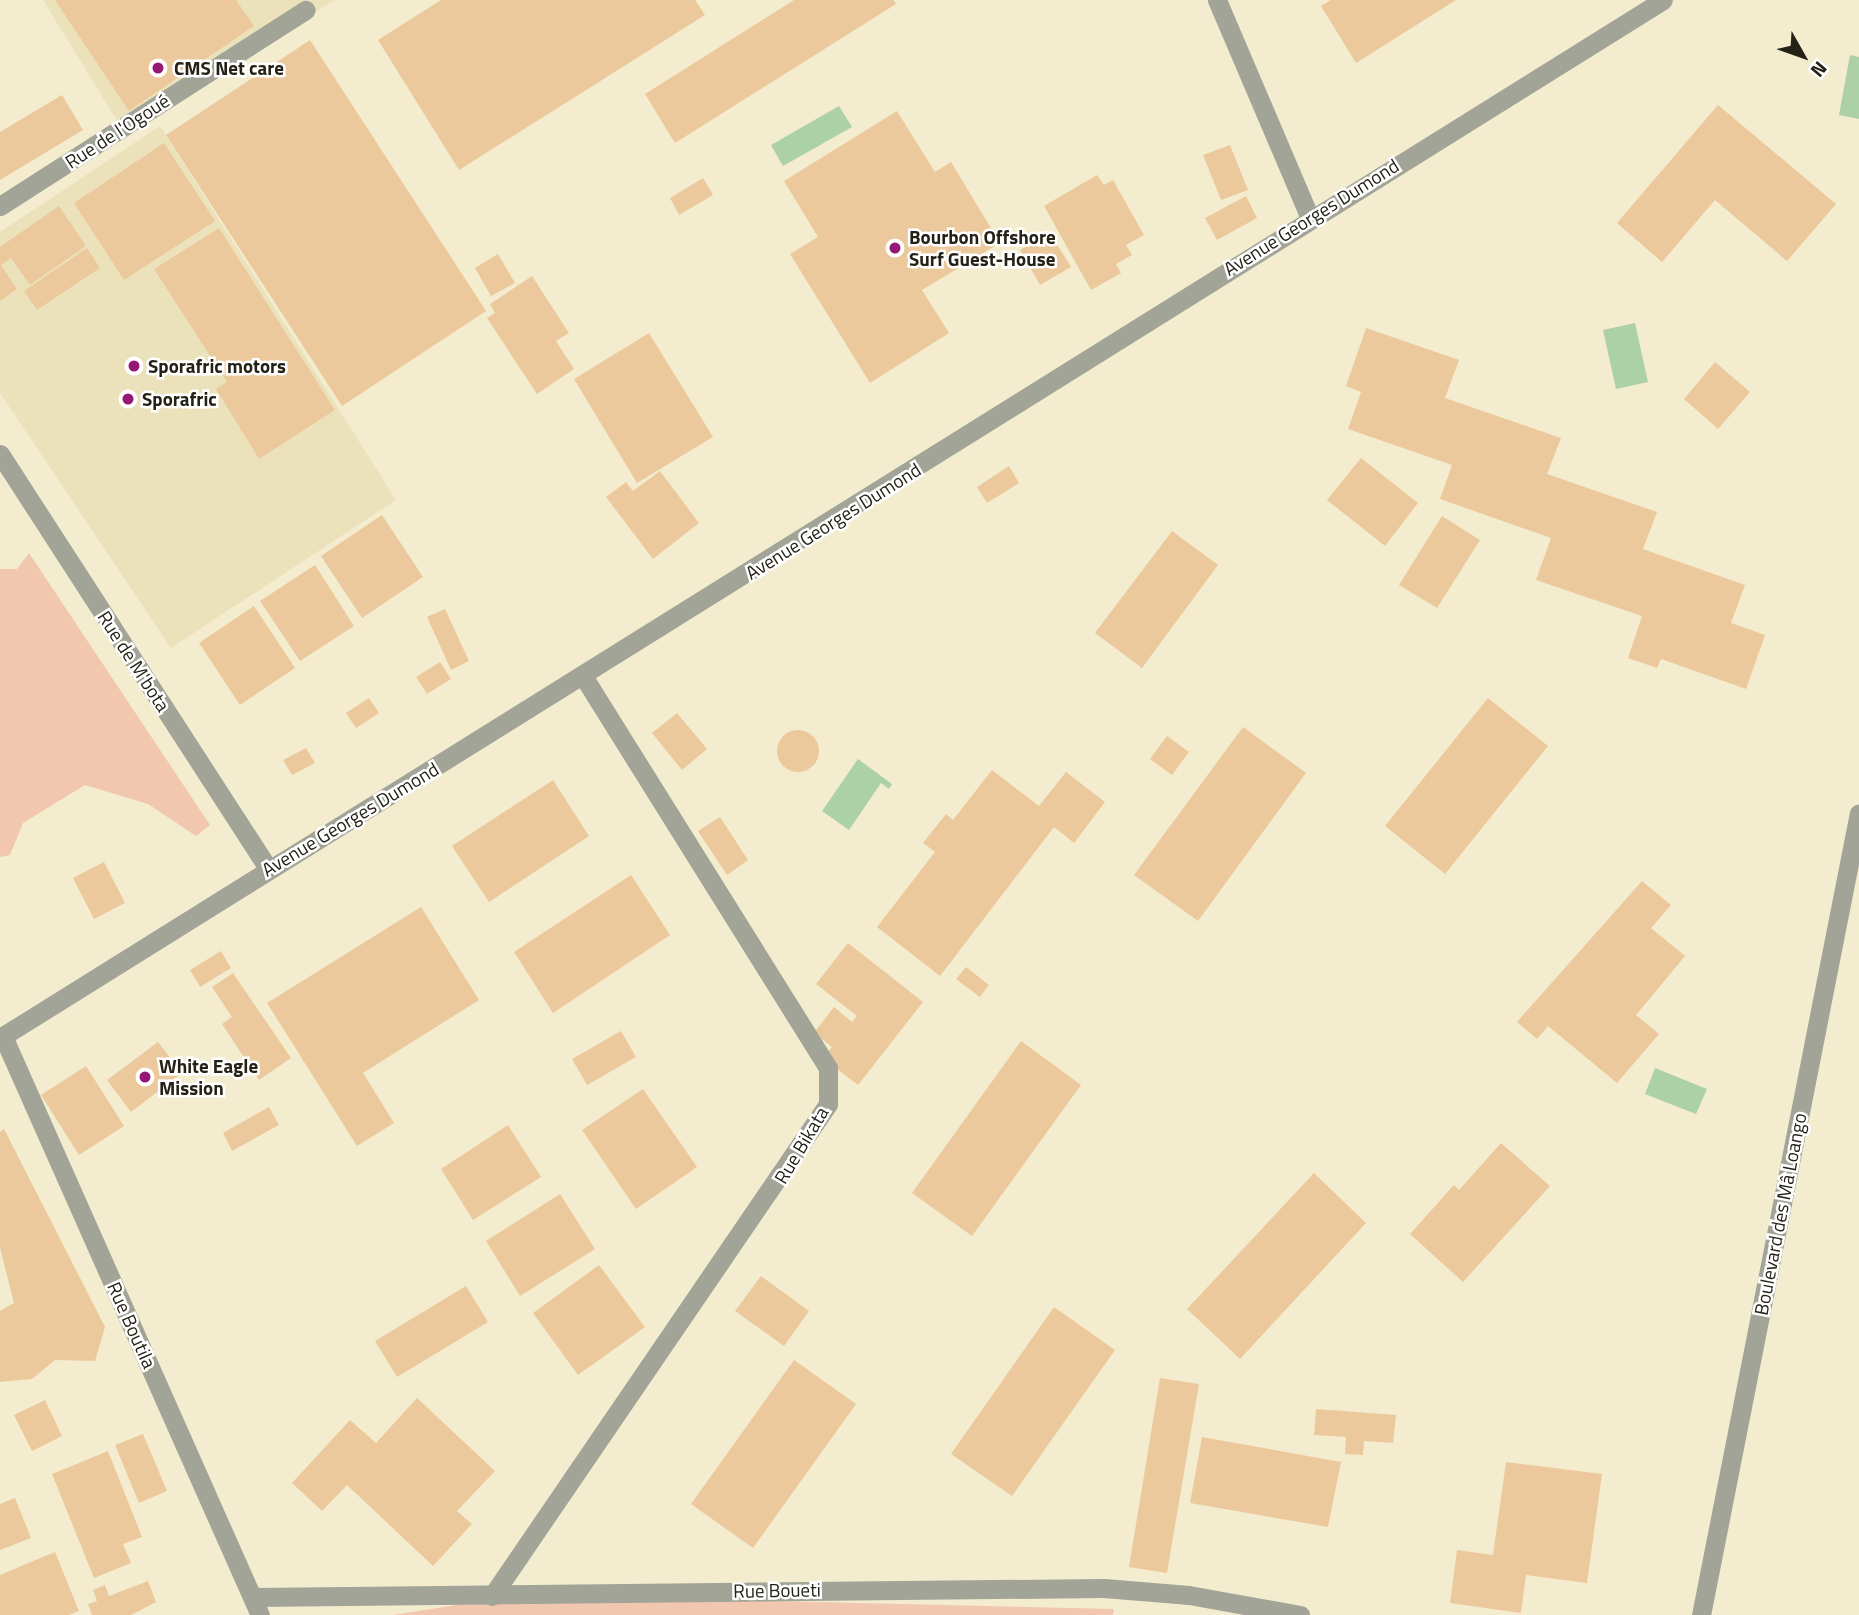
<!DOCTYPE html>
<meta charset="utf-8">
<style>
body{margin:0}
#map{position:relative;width:1859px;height:1615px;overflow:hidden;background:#f3ecce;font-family:"Titillium Web",sans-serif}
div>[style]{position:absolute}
.built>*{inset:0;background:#ebe2bc}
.green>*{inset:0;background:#f2c7af}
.water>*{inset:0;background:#acd1a7}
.building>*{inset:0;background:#ecc99c}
.round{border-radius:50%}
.minor>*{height:19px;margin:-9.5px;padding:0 9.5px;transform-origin:9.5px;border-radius:9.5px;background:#a1a497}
.tertiary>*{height:19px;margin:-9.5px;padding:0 9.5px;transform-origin:9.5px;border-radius:9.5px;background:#a1a497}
.dots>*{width:19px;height:19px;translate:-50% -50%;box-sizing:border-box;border:4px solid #fff;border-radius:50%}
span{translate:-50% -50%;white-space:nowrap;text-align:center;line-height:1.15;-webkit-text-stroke:5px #fff;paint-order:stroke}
.poi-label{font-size:19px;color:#242116;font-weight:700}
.left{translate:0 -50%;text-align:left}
.street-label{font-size:19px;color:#242116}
.north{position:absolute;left:1768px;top:21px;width:70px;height:70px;-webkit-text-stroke:5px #fff;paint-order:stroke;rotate:130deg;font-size:19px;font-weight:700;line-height:28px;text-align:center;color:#242116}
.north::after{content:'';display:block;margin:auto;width:24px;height:32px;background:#242116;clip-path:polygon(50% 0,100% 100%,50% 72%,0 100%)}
</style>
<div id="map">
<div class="built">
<div style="clip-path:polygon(43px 0,334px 0,127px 137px)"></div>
<div style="clip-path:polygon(160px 126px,396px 500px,171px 648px,0 393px,0 232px)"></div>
</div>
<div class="green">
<div style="clip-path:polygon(29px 553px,210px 825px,196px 836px,148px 804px,85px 785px,23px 823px,10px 855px,0 857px,0 569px,17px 569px)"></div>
<div style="clip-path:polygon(520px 1595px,1114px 1609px,1113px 1615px,393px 1615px)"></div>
</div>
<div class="water">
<div style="clip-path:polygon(1850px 55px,1859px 57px,1859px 119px,1839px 115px)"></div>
<div style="clip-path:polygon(839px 106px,852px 127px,783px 166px,771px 145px)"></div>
<div style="clip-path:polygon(1635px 323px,1648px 382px,1616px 389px,1603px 330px)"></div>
<div style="clip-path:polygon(858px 759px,892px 784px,889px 789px,881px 783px,849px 830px,822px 811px)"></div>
<div style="clip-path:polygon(1655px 1068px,1707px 1089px,1696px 1114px,1645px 1094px)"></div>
</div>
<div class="building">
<div style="clip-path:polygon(55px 0,236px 0,254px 26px,129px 111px)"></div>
<div style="clip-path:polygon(441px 0,695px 0,705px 15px,459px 170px,378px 40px)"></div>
<div style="clip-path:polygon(794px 0,893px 0,896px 4px,675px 143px,645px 94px)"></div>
<div style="clip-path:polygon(1331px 0,1456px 0,1356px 63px,1321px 6px)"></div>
<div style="clip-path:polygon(310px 40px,486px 311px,342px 406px,166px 135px)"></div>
<div style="clip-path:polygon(62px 95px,83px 130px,0 180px,0 132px)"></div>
<div style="clip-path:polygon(1718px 105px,1836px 204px,1787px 261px,1715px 200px,1662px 262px,1617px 223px)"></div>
<div style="clip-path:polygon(897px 111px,935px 172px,951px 162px,1000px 243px,922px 290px,949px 333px,870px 383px,790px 254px,818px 237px,784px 181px)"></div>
<div style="clip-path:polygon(164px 143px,215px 221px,124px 280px,74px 203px)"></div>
<div style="clip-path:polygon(1230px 145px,1248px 190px,1221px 200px,1203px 155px)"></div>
<div style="clip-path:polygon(1097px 175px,1104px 185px,1113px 180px,1144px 235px,1126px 245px,1132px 255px,1116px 264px,1121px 273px,1091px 290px,1044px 206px)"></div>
<div style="clip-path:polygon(703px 178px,713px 195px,679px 215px,670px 198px)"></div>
<div style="clip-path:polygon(1246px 196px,1257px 218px,1217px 240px,1205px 218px)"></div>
<div style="clip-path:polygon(59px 206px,86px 246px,30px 285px,11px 258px,1px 265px,17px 289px,0 301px,0 247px)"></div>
<div style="clip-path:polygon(219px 228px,335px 410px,259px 459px,216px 389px,227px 382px,154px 269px)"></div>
<div style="clip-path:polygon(1050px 233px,1071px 267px,1040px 285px,1020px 250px)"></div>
<div style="clip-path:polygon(87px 248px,100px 268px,37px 310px,24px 291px)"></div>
<div style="clip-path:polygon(498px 254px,515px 283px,491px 296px,475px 268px)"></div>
<div style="clip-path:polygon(532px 276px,569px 333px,556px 341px,574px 369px,537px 394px,487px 318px,495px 313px,490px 304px)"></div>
<div style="clip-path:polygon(1366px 328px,1459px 360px,1445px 398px,1561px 438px,1547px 474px,1657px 512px,1643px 549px,1745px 585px,1731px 623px,1765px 635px,1746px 689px,1661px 659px,1657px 668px,1628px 658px,1642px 616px,1536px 580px,1551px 538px,1440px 499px,1452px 465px,1348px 429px,1361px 392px,1346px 386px)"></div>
<div style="clip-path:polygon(649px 333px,713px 437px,637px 483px,574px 379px)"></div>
<div style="clip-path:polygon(1715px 362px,1750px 392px,1718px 429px,1684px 399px)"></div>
<div style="clip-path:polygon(1361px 458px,1418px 503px,1385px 546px,1327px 500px)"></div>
<div style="clip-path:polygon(1009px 466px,1019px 483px,987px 503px,977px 487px)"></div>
<div style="clip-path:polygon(660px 471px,699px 523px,653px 559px,606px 497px,626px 482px,633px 491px)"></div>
<div style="clip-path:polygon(382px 515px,423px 577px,362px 618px,321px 556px)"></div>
<div style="clip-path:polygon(1442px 516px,1480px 540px,1437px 608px,1399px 585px)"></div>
<div style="clip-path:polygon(1172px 531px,1218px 565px,1142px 668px,1095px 633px)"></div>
<div style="clip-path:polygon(315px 565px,354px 626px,300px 661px,260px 601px)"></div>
<div style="clip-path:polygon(254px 606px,295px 668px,240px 705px,199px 643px)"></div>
<div style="clip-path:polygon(445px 609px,469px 661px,451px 670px,427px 617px)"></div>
<div style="clip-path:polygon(440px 662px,451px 679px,427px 694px,416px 677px)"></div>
<div style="clip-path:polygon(369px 698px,379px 713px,356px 728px,346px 713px)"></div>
<div style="clip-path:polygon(1488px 698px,1548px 746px,1445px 874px,1385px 826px)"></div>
<div style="clip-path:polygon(677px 713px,707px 749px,682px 770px,652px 733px)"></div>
<div style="clip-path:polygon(1243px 727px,1306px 773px,1198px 921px,1134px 875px)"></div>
<div class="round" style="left:777px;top:730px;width:42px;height:42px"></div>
<div style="clip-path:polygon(1167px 736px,1189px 752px,1172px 775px,1150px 759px)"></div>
<div style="clip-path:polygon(306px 748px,315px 763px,292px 775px,283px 760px)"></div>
<div style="clip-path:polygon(992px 770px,1039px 806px,1066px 772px,1105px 802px,1074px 843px,1054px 827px,940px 976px,877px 927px,935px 852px,923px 843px,946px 814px,953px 820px)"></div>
<div style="clip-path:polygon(553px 780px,589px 836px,489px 902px,452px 846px)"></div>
<div style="clip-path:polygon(720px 817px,748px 860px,727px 875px,698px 831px)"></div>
<div style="clip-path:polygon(104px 862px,125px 903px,94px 919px,73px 878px)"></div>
<div style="clip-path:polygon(631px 875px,670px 935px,553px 1013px,514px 952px)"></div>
<div style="clip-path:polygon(1642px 881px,1671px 905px,1651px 928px,1685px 956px,1636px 1015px,1659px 1034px,1617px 1083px,1548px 1026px,1537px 1039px,1517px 1022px)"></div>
<div style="clip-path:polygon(421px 907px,479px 1000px,363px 1073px,394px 1123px,357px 1146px,267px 1003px)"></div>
<div style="clip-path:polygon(848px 943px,923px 1002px,858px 1085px,823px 1058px,832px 1047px,814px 1033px,834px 1007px,852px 1022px,857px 1016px,816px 984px)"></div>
<div style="clip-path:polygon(221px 951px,231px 968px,200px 987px,190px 970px)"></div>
<div style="clip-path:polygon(966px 967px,989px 985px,980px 997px,956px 979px)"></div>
<div style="clip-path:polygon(233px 973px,291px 1058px,259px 1080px,222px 1024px,232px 1017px,212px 987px)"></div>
<div style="clip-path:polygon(621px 1031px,636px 1057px,587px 1085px,572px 1059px)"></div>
<div style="clip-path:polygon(1021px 1041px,1081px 1085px,972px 1236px,912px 1193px)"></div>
<div style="clip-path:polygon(158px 1042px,182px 1073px,131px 1112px,107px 1080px)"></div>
<div style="clip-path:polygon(86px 1066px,124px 1126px,79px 1155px,41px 1095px)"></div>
<div style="clip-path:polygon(643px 1089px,697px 1167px,636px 1209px,582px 1130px)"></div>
<div style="clip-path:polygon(269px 1107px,279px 1125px,232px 1151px,223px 1133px)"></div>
<div style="clip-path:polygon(508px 1125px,541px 1177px,473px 1220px,441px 1169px)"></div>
<div style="clip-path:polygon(4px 1129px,105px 1327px,95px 1361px,55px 1360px,32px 1379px,0 1382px,0 1311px,14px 1303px,0 1248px,0 1132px)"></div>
<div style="clip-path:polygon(1501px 1143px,1550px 1186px,1463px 1282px,1410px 1234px,1454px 1185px,1459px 1190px)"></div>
<div style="clip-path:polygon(1314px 1173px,1366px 1223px,1240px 1359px,1187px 1309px)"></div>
<div style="clip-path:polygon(560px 1194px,595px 1249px,520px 1296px,486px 1241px)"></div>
<div style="clip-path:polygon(599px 1265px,645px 1327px,578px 1375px,533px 1313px)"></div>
<div style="clip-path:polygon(761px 1276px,809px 1311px,784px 1346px,735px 1311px)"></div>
<div style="clip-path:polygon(466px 1286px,488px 1322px,397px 1377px,375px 1341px)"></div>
<div style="clip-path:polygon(1054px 1307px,1115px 1350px,1012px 1496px,951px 1454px)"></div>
<div style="clip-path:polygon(794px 1360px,856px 1404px,753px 1548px,691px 1504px)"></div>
<div style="clip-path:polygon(1160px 1378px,1199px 1384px,1167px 1573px,1129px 1567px)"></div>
<div style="clip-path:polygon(417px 1398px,495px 1471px,457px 1511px,472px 1524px,433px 1566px,347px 1485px,322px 1511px,292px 1483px,350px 1420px,376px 1443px)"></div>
<div style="clip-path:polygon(45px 1400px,62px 1436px,32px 1451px,14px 1415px)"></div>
<div style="clip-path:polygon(1316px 1409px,1396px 1415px,1393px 1443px,1364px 1441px,1363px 1455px,1345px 1454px,1346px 1437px,1314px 1435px)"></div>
<div style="clip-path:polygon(143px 1434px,167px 1491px,139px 1503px,115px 1445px)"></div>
<div style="clip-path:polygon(1202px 1437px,1341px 1462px,1328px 1527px,1190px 1503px)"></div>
<div style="clip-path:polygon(108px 1451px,142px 1537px,123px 1544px,131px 1563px,94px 1578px,52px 1474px)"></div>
<div style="clip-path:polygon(1506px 1462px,1602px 1474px,1587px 1583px,1526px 1575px,1521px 1613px,1450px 1603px,1457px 1550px,1493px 1555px)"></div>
<div style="clip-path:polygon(15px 1498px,31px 1538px,0 1550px,0 1504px)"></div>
<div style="clip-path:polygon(55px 1552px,79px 1611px,69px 1615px,0 1615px,0 1575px)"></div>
<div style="clip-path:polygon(148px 1581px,156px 1602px,131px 1615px,92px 1615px,88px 1604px,97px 1601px,93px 1590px,105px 1585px,109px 1596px)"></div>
</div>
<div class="minor">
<div style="left:1217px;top:0;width:235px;rotate:66.9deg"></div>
<div style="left:0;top:206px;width:363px;rotate:-32.7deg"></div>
<div style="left:0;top:454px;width:493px;rotate:57.1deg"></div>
<div style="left:3px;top:1036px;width:633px;rotate:66.07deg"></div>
<div style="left:0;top:1038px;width:1960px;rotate:-31.97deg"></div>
<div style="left:492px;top:1596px;width:596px;rotate:-55.67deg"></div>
<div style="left:828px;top:1104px;width:36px;rotate:-90deg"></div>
<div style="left:828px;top:1068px;width:461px;rotate:-122deg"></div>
<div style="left:253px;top:1597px;width:851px;rotate:-0.61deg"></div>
<div style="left:1104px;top:1588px;width:85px;rotate:4.7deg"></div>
<div style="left:1189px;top:1595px;width:113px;rotate:10.2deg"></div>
</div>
<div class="tertiary">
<div style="left:1701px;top:1615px;width:817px;rotate:-78.86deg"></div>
</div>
<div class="dots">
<div style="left:158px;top:68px;background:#951974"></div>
<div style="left:895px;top:248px;background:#951974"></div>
<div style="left:134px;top:366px;background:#951974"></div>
<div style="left:128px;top:399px;background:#951974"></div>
<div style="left:145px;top:1077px;background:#951974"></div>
</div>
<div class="poi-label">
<span class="left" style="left:174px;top:68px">CMS Net care</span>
<span class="left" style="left:909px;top:248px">Bourbon Offshore<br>Surf Guest-House</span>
<span class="left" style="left:148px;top:366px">Sporafric motors</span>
<span class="left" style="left:142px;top:399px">Sporafric</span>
<span class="left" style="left:159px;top:1077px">White Eagle<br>Mission</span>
</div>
<div class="street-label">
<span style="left:117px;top:131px;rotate:-33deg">Rue de l'Ogoué</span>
<span style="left:1311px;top:217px;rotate:-32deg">Avenue Georges Dumond</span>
<span style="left:833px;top:521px;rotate:-32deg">Avenue Georges Dumond</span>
<span style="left:134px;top:661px;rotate:57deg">Rue de M'bota</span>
<span style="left:350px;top:819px;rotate:-31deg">Avenue Georges Dumond</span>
<span style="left:801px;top:1145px;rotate:-59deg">Rue Bikata</span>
<span style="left:1780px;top:1214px;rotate:-79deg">Boulevard des Mâ Loango</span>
<span style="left:132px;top:1325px;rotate:66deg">Rue Boutila</span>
<span style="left:777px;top:1590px;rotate:-1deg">Rue Boueti</span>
</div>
<div class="north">N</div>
</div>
